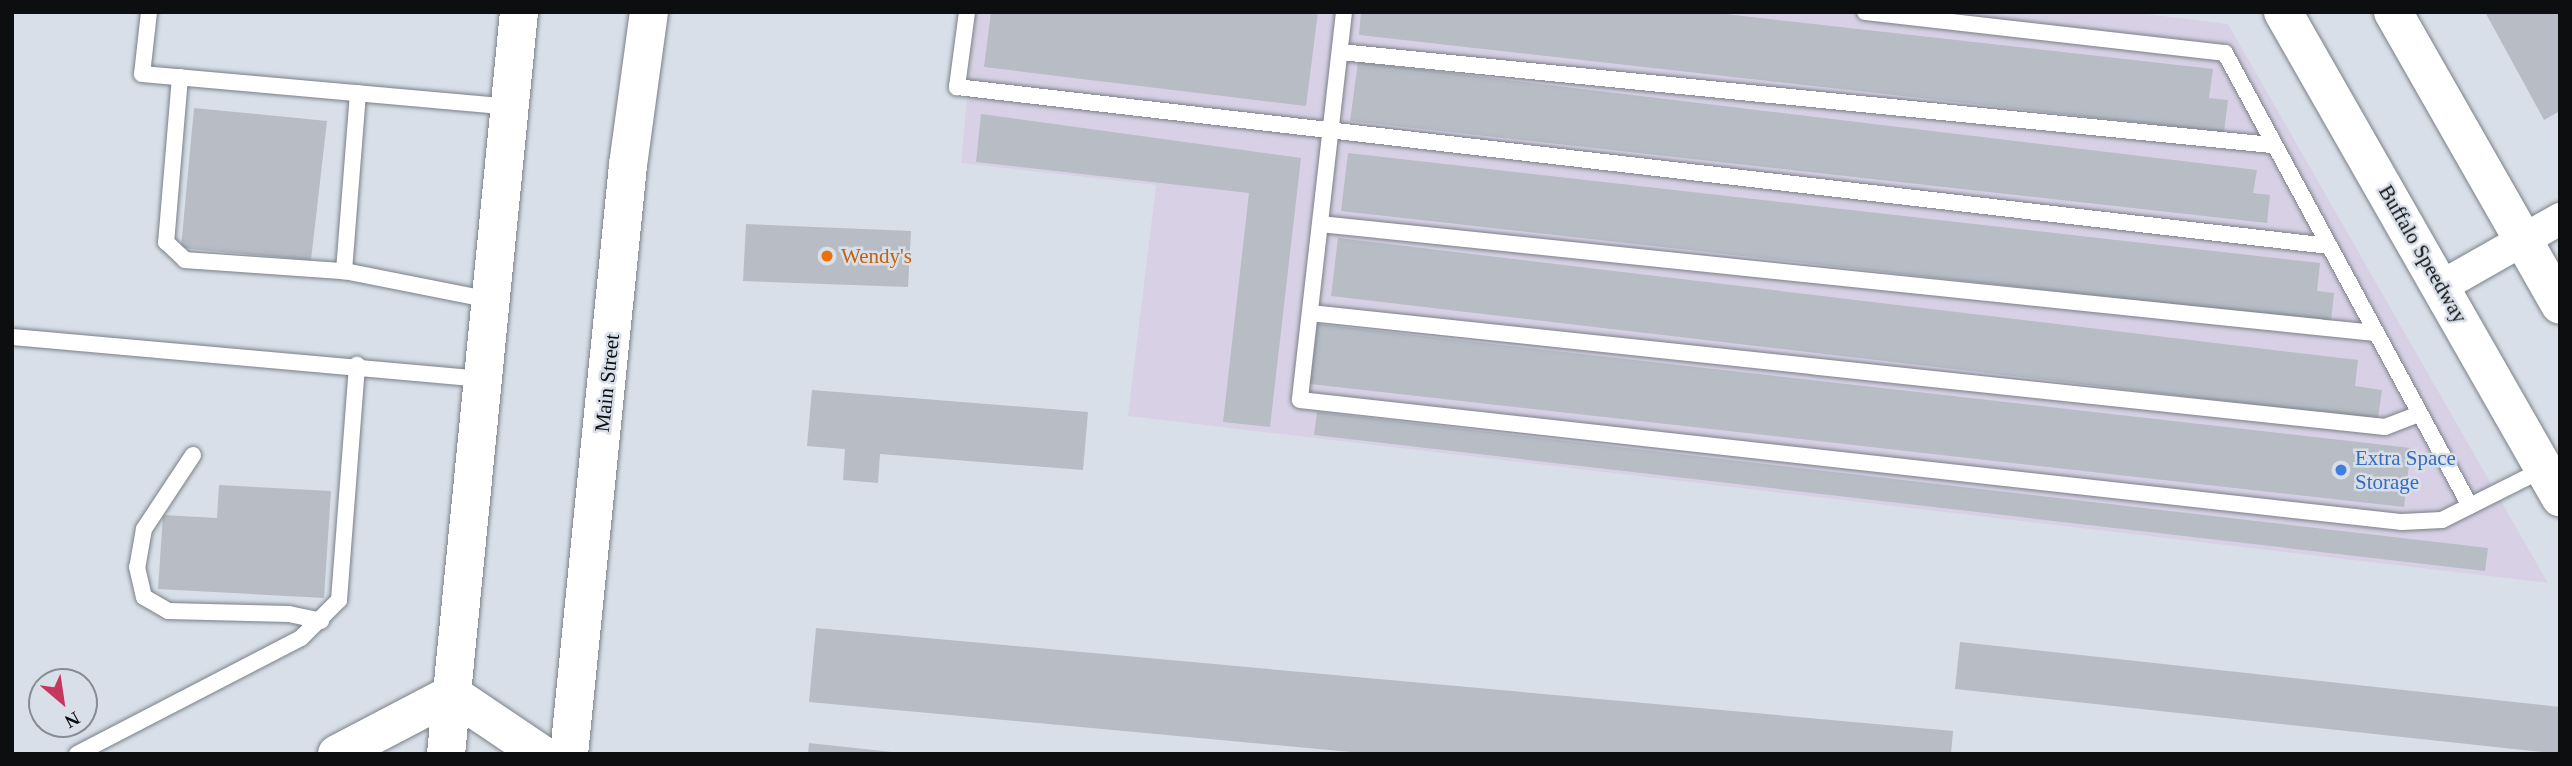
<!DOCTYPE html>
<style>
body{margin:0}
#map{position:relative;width:2572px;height:766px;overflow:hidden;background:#d9dfe8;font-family:Georgia,serif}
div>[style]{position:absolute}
.commercial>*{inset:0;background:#d8d1e6}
.building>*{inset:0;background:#b7bcc5}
.roads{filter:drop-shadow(0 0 2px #7a8087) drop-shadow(0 0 2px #7a8087)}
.service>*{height:16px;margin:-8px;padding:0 8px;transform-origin:8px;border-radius:8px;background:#fff}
.minor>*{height:32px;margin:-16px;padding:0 16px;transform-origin:16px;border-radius:16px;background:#fff}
.tertiary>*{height:38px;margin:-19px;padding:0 19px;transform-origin:19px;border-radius:19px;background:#fff}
.secondary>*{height:38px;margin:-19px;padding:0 19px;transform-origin:19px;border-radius:19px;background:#fff}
.primary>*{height:38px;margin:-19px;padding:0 19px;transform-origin:19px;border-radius:19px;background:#fff}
.dots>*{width:19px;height:19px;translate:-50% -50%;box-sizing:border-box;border:4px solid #d9dfe8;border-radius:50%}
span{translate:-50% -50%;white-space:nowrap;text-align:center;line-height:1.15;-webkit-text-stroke:5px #d9dfe8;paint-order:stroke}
.street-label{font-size:21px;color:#0c0e10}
.food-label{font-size:21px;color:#c56008}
.left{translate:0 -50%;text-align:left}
.shop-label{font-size:21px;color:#366cbe}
.frame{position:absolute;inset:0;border:14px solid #0c0e10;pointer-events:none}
.north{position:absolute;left:28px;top:668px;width:70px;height:70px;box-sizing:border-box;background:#d9dfe8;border:2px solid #878b92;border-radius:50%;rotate:151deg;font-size:19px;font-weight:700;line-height:28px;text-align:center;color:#0c0e10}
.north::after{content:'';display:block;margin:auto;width:24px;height:32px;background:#c6375e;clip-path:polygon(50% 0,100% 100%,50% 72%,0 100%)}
</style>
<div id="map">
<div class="commercial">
<div style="clip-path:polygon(975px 12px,2130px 12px,2228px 24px,2548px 583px,1128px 416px,1156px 185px,961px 163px)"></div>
</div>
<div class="building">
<div style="clip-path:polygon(991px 12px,1318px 12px,1306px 106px,984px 67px)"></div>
<div style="clip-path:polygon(1361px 12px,1708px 12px,2213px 69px,2209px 98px,2228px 100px,2224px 132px,1359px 35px)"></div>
<div style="clip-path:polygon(2485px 12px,2560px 12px,2560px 111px,2544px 120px)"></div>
<div style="clip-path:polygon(1358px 62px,2257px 170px,2253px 193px,2270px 195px,2267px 223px,1350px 121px)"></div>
<div style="clip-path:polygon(194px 108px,327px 121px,311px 260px,181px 248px)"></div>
<div style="clip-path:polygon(981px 114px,1301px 158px,1270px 427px,1223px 422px,1249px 193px,976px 162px)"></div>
<div style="clip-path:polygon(1348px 153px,2320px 263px,2317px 291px,2334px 293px,2331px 322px,1341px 211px)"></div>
<div style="clip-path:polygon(746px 224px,911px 231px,908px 287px,743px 281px)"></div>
<div style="clip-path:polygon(1338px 238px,2358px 360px,2355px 386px,2382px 390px,2378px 419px,1331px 296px)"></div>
<div style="clip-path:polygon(1317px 324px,2411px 448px,2404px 507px,1310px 384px)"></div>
<div style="clip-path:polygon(812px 390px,1088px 412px,1083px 470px,880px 454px,878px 483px,843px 480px,845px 449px,807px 446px)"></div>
<div style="clip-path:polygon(1317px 412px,2488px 548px,2485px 571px,1314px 435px)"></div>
<div style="clip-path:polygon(219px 485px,331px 491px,324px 598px,158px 589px,163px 515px,217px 518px)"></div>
<div style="clip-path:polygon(816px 628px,1953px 731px,1951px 754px,1372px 754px,809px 702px)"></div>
<div style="clip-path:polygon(1960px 642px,2560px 707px,2560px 754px,1955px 689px)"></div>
<div style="clip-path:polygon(809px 743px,892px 752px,892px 754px,808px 754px)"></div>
</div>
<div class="roads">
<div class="service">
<div style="left:149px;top:12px;width:62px;rotate:96.4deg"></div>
<div style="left:142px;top:74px;width:369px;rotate:5.1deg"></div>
<div style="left:967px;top:12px;width:76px;rotate:97.6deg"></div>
<div style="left:957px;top:87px;width:1381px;rotate:6.61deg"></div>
<div style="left:1344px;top:12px;width:390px;rotate:96.5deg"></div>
<div style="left:1300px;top:400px;width:1109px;rotate:6.32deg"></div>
<div style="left:2402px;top:522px;width:40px;rotate:-2.9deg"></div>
<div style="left:2442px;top:520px;width:114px;rotate:-26.6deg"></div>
<div style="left:1865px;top:12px;width:362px;rotate:6.5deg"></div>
<div style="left:2225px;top:53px;width:515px;rotate:61.59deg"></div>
<div style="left:1340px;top:52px;width:937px;rotate:5.7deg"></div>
<div style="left:180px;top:77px;width:166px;rotate:94.8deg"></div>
<div style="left:166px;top:242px;width:26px;rotate:43deg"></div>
<div style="left:185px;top:260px;width:159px;rotate:4deg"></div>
<div style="left:358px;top:93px;width:179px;rotate:94.5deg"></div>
<div style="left:344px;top:271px;width:150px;rotate:11.2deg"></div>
<div style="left:1320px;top:224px;width:1061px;rotate:5.9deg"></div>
<div style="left:1310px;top:313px;width:1081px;rotate:6.05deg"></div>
<div style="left:2385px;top:427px;width:36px;rotate:-21deg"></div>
<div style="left:12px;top:337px;width:473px;rotate:5.1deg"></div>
<div style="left:193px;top:455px;width:89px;rotate:123.5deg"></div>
<div style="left:144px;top:529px;width:39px;rotate:100deg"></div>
<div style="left:137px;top:567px;width:31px;rotate:77deg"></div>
<div style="left:144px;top:597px;width:28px;rotate:30deg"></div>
<div style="left:168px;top:611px;width:121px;rotate:1.4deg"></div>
<div style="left:289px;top:614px;width:33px;rotate:12deg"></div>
<div style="left:77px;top:754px;width:252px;rotate:-27.4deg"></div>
<div style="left:301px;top:638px;width:54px;rotate:-45deg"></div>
<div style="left:339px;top:600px;width:236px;rotate:-85.6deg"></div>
</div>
<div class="minor">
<div style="left:2442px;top:286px;width:136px;rotate:-29.6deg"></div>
</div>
<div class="tertiary">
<div style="left:337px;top:754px;width:130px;rotate:-27.6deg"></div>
<div style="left:452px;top:694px;width:107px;rotate:34deg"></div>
</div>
<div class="secondary">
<div style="left:2283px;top:12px;width:559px;rotate:60.27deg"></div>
<div style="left:2393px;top:12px;width:337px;rotate:60.3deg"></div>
</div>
<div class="primary">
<div style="left:446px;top:754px;width:746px;rotate:-84.38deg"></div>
<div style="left:569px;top:754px;width:592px;rotate:-84.28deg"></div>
<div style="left:628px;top:165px;width:154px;rotate:-82.2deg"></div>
</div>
</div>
<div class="dots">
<div style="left:827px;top:256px;background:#e8710a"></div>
<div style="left:2341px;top:470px;background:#3f7fe0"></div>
</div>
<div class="street-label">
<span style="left:2423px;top:254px;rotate:60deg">Buffalo Speedway</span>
<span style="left:607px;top:383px;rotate:-84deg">Main Street</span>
</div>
<div class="food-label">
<span class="left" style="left:841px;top:256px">Wendy's</span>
</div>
<div class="shop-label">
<span class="left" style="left:2355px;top:470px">Extra Space<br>Storage</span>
</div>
<div class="frame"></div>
<div class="north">N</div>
</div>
